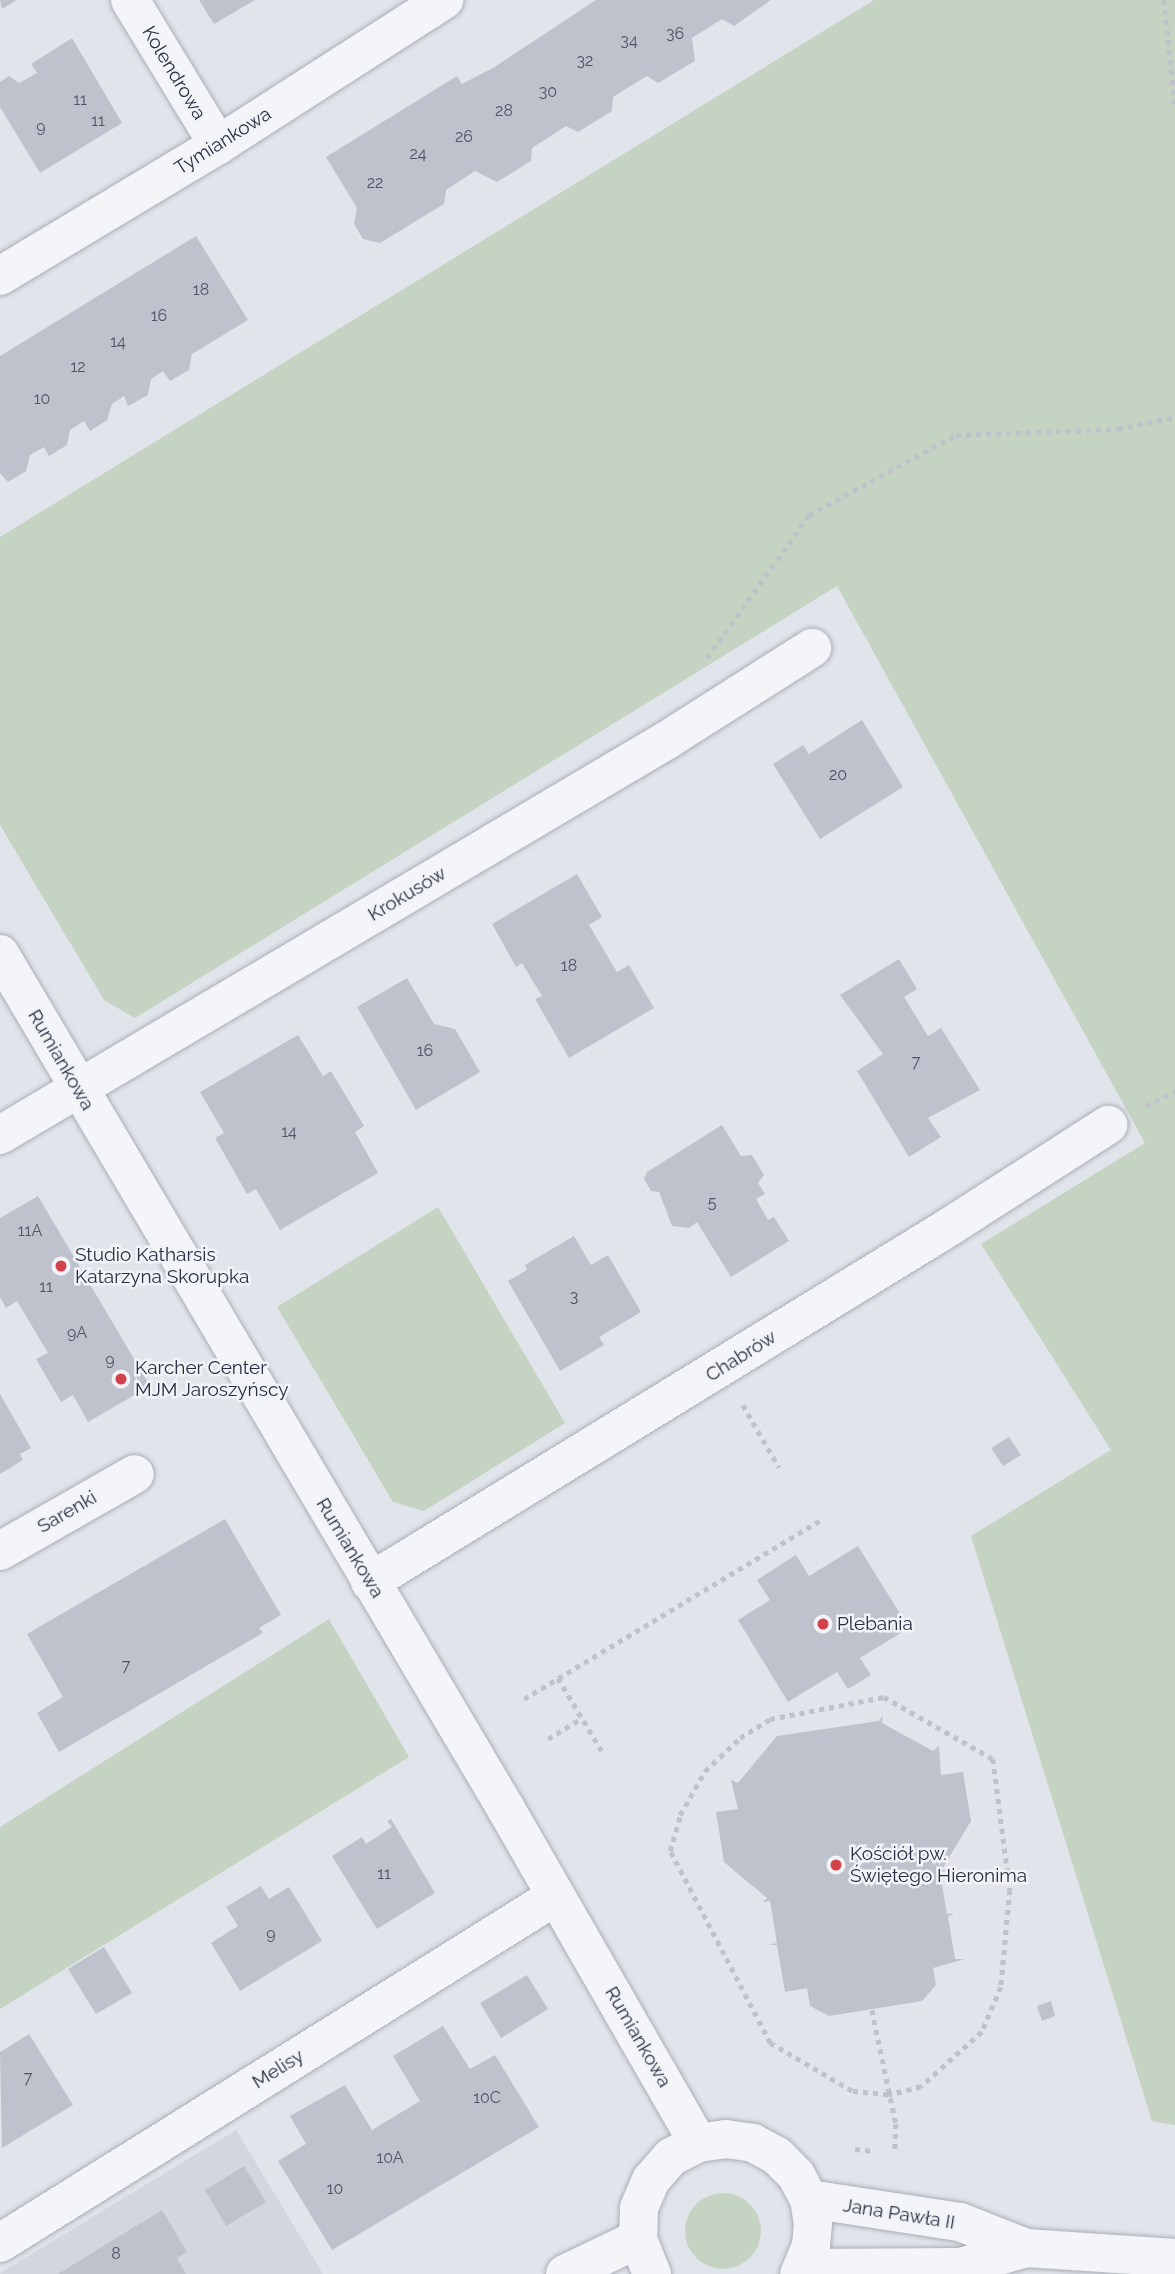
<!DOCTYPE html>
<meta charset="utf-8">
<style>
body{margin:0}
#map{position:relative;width:1175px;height:2274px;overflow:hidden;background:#e1e4ea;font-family:Raleway,sans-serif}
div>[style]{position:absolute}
.built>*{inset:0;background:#d3d6df}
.green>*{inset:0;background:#c5d4c2}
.round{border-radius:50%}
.building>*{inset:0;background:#bec2cd}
.path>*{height:4.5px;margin-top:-2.25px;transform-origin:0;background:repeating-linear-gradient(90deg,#bfc2c9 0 5px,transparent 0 10px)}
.roads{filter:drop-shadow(0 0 2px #aaaeb8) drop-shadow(0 0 2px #aaaeb8)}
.minor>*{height:38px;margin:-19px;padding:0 19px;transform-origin:19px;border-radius:19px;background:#f4f5f8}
.dots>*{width:19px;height:19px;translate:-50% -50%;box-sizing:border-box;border:4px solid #f1f3f7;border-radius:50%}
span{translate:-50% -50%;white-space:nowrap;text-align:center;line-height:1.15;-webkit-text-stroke:5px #f1f3f7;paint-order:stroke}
.number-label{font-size:16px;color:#4e5465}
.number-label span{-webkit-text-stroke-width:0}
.street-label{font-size:19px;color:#282f42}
.poi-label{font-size:19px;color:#282f42}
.left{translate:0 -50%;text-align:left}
</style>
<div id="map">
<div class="built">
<div style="clip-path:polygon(236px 2130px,323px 2274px,0 2274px,0 2273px)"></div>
</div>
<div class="green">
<div style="clip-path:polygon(874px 0,1175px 0,1175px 2125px,1152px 2121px,971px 1536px,1111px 1450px,981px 1244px,1145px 1143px,837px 586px,135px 1018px,104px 1000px,0 825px,0 537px)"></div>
<div style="clip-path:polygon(438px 1207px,565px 1423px,424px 1511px,393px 1502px,277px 1307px)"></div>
<div style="clip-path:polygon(329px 1619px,409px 1757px,0 2009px,0 1827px)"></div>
<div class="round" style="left:685px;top:2193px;width:76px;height:76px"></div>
</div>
<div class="building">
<div style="clip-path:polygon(0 0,17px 0,2px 9px)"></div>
<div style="clip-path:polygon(199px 0,255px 0,214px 24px)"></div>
<div style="clip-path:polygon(596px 0,771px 0,734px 26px,722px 19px,692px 38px,695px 61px,658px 83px,647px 76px,629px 87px,613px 97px,612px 111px,578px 132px,566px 126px,532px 148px,531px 161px,497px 182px,475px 171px,446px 190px,444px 204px,380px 243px,363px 239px,354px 224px,357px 208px,326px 157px,457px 76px,462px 84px,493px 68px)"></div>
<div style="clip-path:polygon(72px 38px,122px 123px,40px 173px,0 107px,0 82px,9px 76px,19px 83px,37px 73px,31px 64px)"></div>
<div style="clip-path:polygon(196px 236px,248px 320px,192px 354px,189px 370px,170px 381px,163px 371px,151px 379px,148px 395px,128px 406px,124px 396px,112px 404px,107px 420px,90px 431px,84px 421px,70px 430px,67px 445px,49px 456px,44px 447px,30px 455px,26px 471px,8px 482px,0 473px,0 356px)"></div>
<div style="clip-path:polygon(862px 720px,903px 787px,820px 839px,773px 764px,803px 745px,809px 754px)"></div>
<div style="clip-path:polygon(577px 874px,602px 917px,589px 925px,617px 972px,629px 965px,654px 1008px,569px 1058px,535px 999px,542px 996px,522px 963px,516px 967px,492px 924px)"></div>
<div style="clip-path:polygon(899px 959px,917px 989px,904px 997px,928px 1036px,941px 1028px,980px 1090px,928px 1118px,941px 1137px,909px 1157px,857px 1071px,883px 1054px,840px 995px)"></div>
<div style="clip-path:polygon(407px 978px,434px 1024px,455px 1029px,480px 1072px,416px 1110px,357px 1007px)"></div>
<div style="clip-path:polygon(298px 1035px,323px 1076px,331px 1071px,364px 1126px,355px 1132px,378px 1173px,280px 1230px,256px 1189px,247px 1194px,215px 1138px,224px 1133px,200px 1092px)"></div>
<div style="clip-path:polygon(722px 1125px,741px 1156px,752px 1155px,764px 1175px,758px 1183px,765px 1194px,756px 1199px,768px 1220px,774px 1217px,789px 1241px,731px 1277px,697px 1222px,689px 1228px,672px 1226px,659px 1192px,651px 1191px,644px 1179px,647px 1172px)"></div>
<div style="clip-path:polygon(38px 1196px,150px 1386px,88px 1422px,73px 1395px,61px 1402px,36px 1359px,48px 1353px,17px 1301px,6px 1308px,0 1297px,0 1218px)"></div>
<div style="clip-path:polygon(574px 1236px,591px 1265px,608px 1255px,641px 1312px,599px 1337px,604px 1345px,560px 1371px,508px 1281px,527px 1270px,525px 1265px)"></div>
<div style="clip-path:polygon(0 1394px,31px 1448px,20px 1454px,23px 1460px,0 1474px)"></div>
<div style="clip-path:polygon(1009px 1437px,1021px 1455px,1003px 1466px,991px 1448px)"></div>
<div style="clip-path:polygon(225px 1519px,281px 1615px,259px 1628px,263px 1633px,59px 1752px,37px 1713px,63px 1697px,27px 1634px)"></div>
<div style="clip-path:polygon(858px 1546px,909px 1628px,860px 1658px,871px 1675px,848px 1689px,837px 1672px,788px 1702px,738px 1620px,770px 1600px,757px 1580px,796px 1555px,809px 1576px)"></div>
<div style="clip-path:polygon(883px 1715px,882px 1723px,933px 1751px,939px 1746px,941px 1775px,963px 1772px,971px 1821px,942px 1869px,946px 1871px,940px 1873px,947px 1914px,954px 1913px,948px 1917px,955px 1959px,965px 1959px,933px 1968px,936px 1985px,922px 2001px,829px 2016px,810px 2006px,807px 1988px,785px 1992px,777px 1945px,768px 1945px,777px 1943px,770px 1901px,763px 1902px,767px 1898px,724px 1862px,716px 1812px,738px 1809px,731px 1780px,738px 1783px,777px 1736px,879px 1721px)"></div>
<div style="clip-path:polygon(391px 1819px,435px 1893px,377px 1929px,332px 1856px,362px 1837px,366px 1844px,392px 1827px,387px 1821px)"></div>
<div style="clip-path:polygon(261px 1886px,269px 1899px,289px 1887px,322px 1941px,240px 1991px,211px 1943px,238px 1926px,226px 1907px)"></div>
<div style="clip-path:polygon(104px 1947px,132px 1993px,96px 2014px,68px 1969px)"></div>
<div style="clip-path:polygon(527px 1975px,548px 2009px,501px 2038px,480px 2003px)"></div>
<div style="clip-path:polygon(1051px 2001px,1055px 2016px,1042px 2021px,1037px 2006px)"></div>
<div style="clip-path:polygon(443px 2026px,470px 2069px,495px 2055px,539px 2127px,332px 2250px,278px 2161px,306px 2144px,290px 2116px,345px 2085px,372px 2130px,420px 2101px,393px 2056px)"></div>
<div style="clip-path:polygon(29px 2034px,73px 2105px,2px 2148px,0 2052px)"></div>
<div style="clip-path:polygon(244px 2166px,266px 2202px,226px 2226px,205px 2190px)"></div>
<div style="clip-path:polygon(162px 2210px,187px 2252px,177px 2258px,186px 2274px,58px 2274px)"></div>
</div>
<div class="path">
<div style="left:1164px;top:0;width:106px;rotate:84deg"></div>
<div style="left:707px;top:658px;width:176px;rotate:-54.5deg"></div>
<div style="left:809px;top:515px;width:167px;rotate:-28.6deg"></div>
<div style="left:956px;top:435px;width:162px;rotate:-2.1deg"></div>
<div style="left:1118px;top:429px;width:58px;rotate:-11.9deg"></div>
<div style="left:1146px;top:1106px;width:33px;rotate:-27deg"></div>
<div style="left:743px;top:1405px;width:72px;rotate:59.9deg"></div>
<div style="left:558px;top:1678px;width:87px;rotate:59deg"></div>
<div style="left:884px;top:1697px;width:125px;rotate:29.6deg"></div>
<div style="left:993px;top:1759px;width:132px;rotate:82.6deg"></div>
<div style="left:1010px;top:1890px;width:97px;rotate:95.3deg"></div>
<div style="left:1001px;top:1987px;width:49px;rotate:112.9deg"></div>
<div style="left:982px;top:2032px;width:82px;rotate:138deg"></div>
<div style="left:921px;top:2087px;width:34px;rotate:166deg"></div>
<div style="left:888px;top:2095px;width:36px;rotate:-174deg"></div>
<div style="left:852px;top:2091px;width:95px;rotate:-149.7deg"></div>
<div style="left:770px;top:2043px;width:216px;rotate:-117.5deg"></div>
<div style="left:670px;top:1851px;width:37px;rotate:-74deg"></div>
<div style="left:680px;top:1815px;width:51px;rotate:-60.4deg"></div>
<div style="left:705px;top:1771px;width:48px;rotate:-43.3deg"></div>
<div style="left:740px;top:1738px;width:36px;rotate:-32deg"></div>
<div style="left:770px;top:1719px;width:116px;rotate:-10.9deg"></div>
<div style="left:524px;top:1699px;width:350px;rotate:-31.1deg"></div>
<div style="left:548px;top:1739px;width:40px;rotate:-32deg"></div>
<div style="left:872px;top:2010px;width:116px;rotate:78.1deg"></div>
<div style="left:896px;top:2124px;width:29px;rotate:92deg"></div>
<div style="left:855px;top:2149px;width:18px;rotate:6deg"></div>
</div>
<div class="roads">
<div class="minor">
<div style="left:130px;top:0;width:170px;rotate:58.7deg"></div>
<div style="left:0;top:276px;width:254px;rotate:-31deg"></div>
<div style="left:218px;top:145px;width:269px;rotate:-32.7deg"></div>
<div style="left:0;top:954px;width:994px;rotate:59.38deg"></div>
<div style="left:506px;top:1809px;width:385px;rotate:60.1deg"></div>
<div style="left:0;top:1135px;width:775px;rotate:-30.63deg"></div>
<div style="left:667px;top:740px;width:172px;rotate:-32.4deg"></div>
<div style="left:0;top:1551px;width:155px;rotate:-29.7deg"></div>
<div style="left:370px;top:1582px;width:676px;rotate:-31.5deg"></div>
<div style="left:946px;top:1229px;width:193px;rotate:-32.7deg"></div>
<div style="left:809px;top:2199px;width:153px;rotate:8.7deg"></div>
<div style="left:960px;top:2222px;width:71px;rotate:21.5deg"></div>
<div style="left:1026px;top:2248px;width:149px;rotate:3.8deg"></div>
<div style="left:0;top:2243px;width:655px;rotate:-31.97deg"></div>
<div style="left:803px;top:2268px;width:158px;rotate:-0.4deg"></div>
<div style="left:961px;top:2267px;width:68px;rotate:-16.3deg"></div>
<div style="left:565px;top:2274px;width:81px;rotate:-25.6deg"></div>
<div style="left:652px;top:2274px;width:38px;rotate:-112deg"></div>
<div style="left:638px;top:2239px;width:31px;rotate:-88deg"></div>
<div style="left:639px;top:2208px;width:30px;rotate:-67deg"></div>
<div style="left:651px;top:2180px;width:30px;rotate:-49deg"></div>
<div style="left:671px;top:2157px;width:30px;rotate:-27deg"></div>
<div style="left:698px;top:2143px;width:28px;rotate:-8deg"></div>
<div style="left:726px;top:2139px;width:27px;rotate:8deg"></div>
<div style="left:753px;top:2143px;width:27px;rotate:28deg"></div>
<div style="left:777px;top:2156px;width:27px;rotate:45deg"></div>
<div style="left:796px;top:2175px;width:27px;rotate:62deg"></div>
<div style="left:809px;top:2199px;width:24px;rotate:81deg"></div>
<div style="left:813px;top:2223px;width:23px;rotate:95deg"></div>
<div style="left:811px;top:2246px;width:30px;rotate:113deg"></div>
</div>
</div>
<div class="dots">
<div style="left:61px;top:1266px;background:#d3424a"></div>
<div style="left:121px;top:1379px;background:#d3424a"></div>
<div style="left:823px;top:1624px;background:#d3424a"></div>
<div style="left:836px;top:1865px;background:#d3424a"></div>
</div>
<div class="number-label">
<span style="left:675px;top:34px">36</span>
<span style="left:629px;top:41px">34</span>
<span style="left:585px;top:61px">32</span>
<span style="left:548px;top:92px">30</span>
<span style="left:80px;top:100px">11</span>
<span style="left:504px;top:111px">28</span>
<span style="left:98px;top:121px">11</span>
<span style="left:41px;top:127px">9</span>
<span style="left:464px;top:137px">26</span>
<span style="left:418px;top:154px">24</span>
<span style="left:375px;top:183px">22</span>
<span style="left:201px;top:290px">18</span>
<span style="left:159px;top:316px">16</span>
<span style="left:118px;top:342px">14</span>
<span style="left:78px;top:367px">12</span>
<span style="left:42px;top:399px">10</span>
<span style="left:838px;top:775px">20</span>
<span style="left:569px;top:966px">18</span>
<span style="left:425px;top:1051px">16</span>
<span style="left:916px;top:1062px">7</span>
<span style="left:289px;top:1132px">14</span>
<span style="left:712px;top:1203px">5</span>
<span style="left:30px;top:1231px">11A</span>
<span style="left:46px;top:1287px">11</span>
<span style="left:574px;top:1297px">3</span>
<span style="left:77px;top:1333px">9A</span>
<span style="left:110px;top:1360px">9</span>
<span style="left:126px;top:1666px">7</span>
<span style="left:384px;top:1874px">11</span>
<span style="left:271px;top:1934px">9</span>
<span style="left:28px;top:2078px">7</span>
<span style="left:487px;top:2098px">10C</span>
<span style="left:390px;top:2158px">10A</span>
<span style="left:335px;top:2189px">10</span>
<span style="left:116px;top:2254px">8</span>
</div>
<div class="street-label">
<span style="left:174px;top:73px;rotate:59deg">Kolendrowa</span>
<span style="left:223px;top:141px;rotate:-32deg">Tymiankowa</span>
<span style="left:407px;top:894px;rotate:-31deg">Krokusów</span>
<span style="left:61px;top:1060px;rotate:60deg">Rumiankowa</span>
<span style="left:741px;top:1356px;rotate:-32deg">Chabrów</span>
<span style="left:67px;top:1512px;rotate:-30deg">Sarenki</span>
<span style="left:350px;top:1548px;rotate:59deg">Rumiankowa</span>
<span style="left:638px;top:2037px;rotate:60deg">Rumiankowa</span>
<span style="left:278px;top:2069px;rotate:-32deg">Melisy</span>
<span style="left:899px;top:2214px;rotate:9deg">Jana Pawła II</span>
</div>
<div class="poi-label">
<span class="left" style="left:75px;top:1266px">Studio Katharsis<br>Katarzyna Skorupka</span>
<span class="left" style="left:135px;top:1379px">Karcher Center<br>MJM Jaroszyńscy</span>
<span class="left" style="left:837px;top:1624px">Plebania</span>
<span class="left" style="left:850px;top:1865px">Kościół pw.<br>Świętego Hieronima</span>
</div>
</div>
